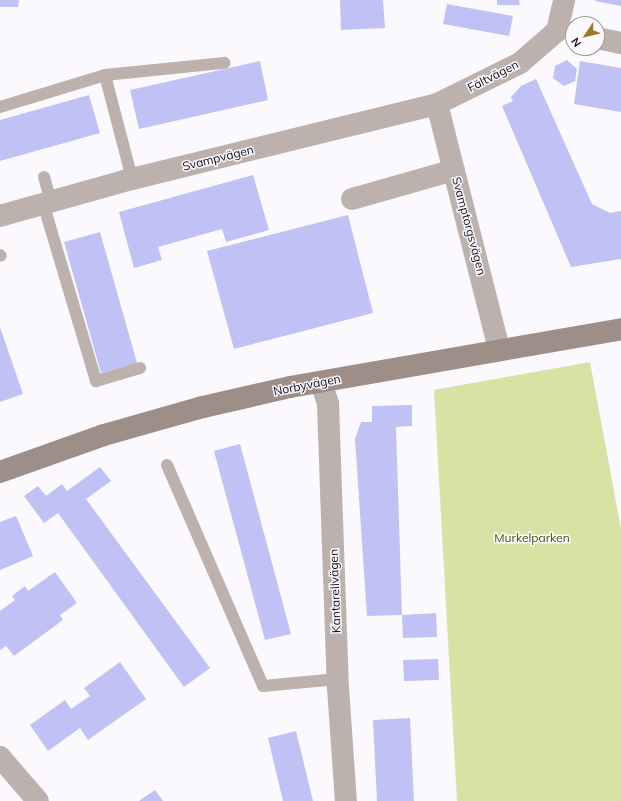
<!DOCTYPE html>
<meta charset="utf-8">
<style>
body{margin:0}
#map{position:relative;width:621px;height:801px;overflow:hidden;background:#fbf9fd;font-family:Mulish,sans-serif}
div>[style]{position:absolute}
.green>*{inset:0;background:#d6e3a4}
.building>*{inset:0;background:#c0c2f6}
.lane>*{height:12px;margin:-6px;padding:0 6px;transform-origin:6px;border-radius:6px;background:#bcb1ad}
.street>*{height:22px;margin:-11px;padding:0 11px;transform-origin:11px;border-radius:11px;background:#bcb1ad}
.secondary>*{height:22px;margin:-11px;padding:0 11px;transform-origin:11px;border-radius:11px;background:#9d8e88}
span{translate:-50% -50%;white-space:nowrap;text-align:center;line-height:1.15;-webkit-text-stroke:3px #fbf9fd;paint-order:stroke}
.street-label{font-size:12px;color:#120e16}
.park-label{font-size:12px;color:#465006}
.north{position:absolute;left:565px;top:16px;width:40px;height:40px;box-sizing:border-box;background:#fbf9fd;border:1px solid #9e9ba1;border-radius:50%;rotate:235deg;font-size:11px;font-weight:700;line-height:16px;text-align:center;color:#120e16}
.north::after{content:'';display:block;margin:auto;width:14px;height:18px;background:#9e7624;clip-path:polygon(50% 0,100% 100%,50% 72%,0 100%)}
</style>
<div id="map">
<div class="green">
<div style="clip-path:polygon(590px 362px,621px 529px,621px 801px,457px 801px,434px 390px)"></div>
</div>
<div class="building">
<div style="clip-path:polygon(0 0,19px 0,18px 7px,0 7px)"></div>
<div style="clip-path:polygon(340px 0,383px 0,385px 28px,341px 30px)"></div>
<div style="clip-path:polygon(497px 0,519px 0,520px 5px,497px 5px)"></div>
<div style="clip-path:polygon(595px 0,621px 0,621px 6px,595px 1px)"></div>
<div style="clip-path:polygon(447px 4px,513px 16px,509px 36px,443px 24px)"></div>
<div style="clip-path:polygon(567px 60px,577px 69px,575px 81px,564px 86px,553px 78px,555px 66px)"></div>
<div style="clip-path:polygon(260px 61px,268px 100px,139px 129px,130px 90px)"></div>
<div style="clip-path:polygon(580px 61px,621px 68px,621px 112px,574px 104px)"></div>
<div style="clip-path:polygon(536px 79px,592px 204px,610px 213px,621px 211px,621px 259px,571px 267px,502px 106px,513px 101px,511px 97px,521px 86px)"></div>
<div style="clip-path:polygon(89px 95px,100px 133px,0 161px,0 120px)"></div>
<div style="clip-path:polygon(253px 175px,269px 230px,226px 242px,222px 229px,158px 247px,162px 260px,134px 268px,119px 212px)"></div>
<div style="clip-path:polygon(348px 215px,373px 313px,234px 349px,207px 251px)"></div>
<div style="clip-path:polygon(100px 232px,137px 363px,101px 373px,64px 242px)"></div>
<div style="clip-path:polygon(0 327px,23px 394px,0 402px)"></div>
<div style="clip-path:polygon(412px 405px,412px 426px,396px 427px,402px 615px,367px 616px,355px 439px,361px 422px,372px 422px,372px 406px)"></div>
<div style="clip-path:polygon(240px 444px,291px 634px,265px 640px,214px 451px)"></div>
<div style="clip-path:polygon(100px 467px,111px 481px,86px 499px,210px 668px,184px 687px,58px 513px,44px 523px,24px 496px,38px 486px,46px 496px,62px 484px,67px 491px)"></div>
<div style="clip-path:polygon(16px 516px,33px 556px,0 570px,0 522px)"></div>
<div style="clip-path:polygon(55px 572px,77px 603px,60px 615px,63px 620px,14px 656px,6px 646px,0 650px,0 611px,15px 600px,12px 596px,25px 586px,28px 591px)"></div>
<div style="clip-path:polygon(436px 613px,437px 637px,403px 638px,402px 615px)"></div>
<div style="clip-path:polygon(438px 659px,439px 680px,404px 681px,403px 660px)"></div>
<div style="clip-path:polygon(120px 662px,146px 699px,88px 740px,80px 728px,48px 751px,30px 725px,65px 700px,71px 709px,90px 696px,84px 688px)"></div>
<div style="clip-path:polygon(410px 718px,414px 801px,377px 801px,373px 720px)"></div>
<div style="clip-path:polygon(296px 731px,313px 801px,283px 801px,268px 738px)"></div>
<div style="clip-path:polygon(155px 790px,163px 801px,139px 801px)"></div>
</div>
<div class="lane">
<div style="left:105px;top:75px;width:107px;rotate:75.4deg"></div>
<div style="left:0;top:107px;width:110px;rotate:-16.9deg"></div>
<div style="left:105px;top:75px;width:120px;rotate:-5.8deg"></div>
<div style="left:44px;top:177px;width:25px;rotate:74deg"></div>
<div style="left:43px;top:203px;width:186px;rotate:73.4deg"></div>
<div style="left:96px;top:381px;width:46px;rotate:-16.5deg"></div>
<div style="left:0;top:255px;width:1px;rotate:45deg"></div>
<div style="left:167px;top:465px;width:241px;rotate:66.5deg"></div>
<div style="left:263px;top:686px;width:75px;rotate:-5.3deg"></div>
</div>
<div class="street">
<div style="left:597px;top:38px;width:25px;rotate:12deg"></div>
<div style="left:437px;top:104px;width:253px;rotate:75.8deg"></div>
<div style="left:352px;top:199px;width:106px;rotate:-15.9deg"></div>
<div style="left:0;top:216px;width:137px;rotate:-15.7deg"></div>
<div style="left:132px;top:179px;width:314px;rotate:-13.8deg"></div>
<div style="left:437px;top:104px;width:93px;rotate:-26.3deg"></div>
<div style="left:520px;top:63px;width:49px;rotate:-40.9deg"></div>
<div style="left:557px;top:31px;width:32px;rotate:-77deg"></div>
<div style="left:321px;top:382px;width:23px;rotate:72deg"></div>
<div style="left:328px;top:404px;width:284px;rotate:88deg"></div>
<div style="left:338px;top:688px;width:113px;rotate:86deg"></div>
<div style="left:0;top:757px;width:58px;rotate:49.2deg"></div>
</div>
<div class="secondary">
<div style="left:0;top:472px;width:110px;rotate:-19.6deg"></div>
<div style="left:104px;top:435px;width:103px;rotate:-15.8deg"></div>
<div style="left:203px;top:407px;width:89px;rotate:-12.9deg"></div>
<div style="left:290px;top:387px;width:336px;rotate:-9.9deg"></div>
</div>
<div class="street-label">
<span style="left:493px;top:76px;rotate:-27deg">Fältvägen</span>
<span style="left:218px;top:158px;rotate:-14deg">Svampvägen</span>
<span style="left:469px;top:226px;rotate:75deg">Svamptorgsvägen</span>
<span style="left:307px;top:385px;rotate:-11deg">Norbyvägen</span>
<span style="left:335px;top:591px;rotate:-92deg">Kantarellvägen</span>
</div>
<div class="park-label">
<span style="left:532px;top:538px">Murkelparken</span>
</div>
<div class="north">N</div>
</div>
